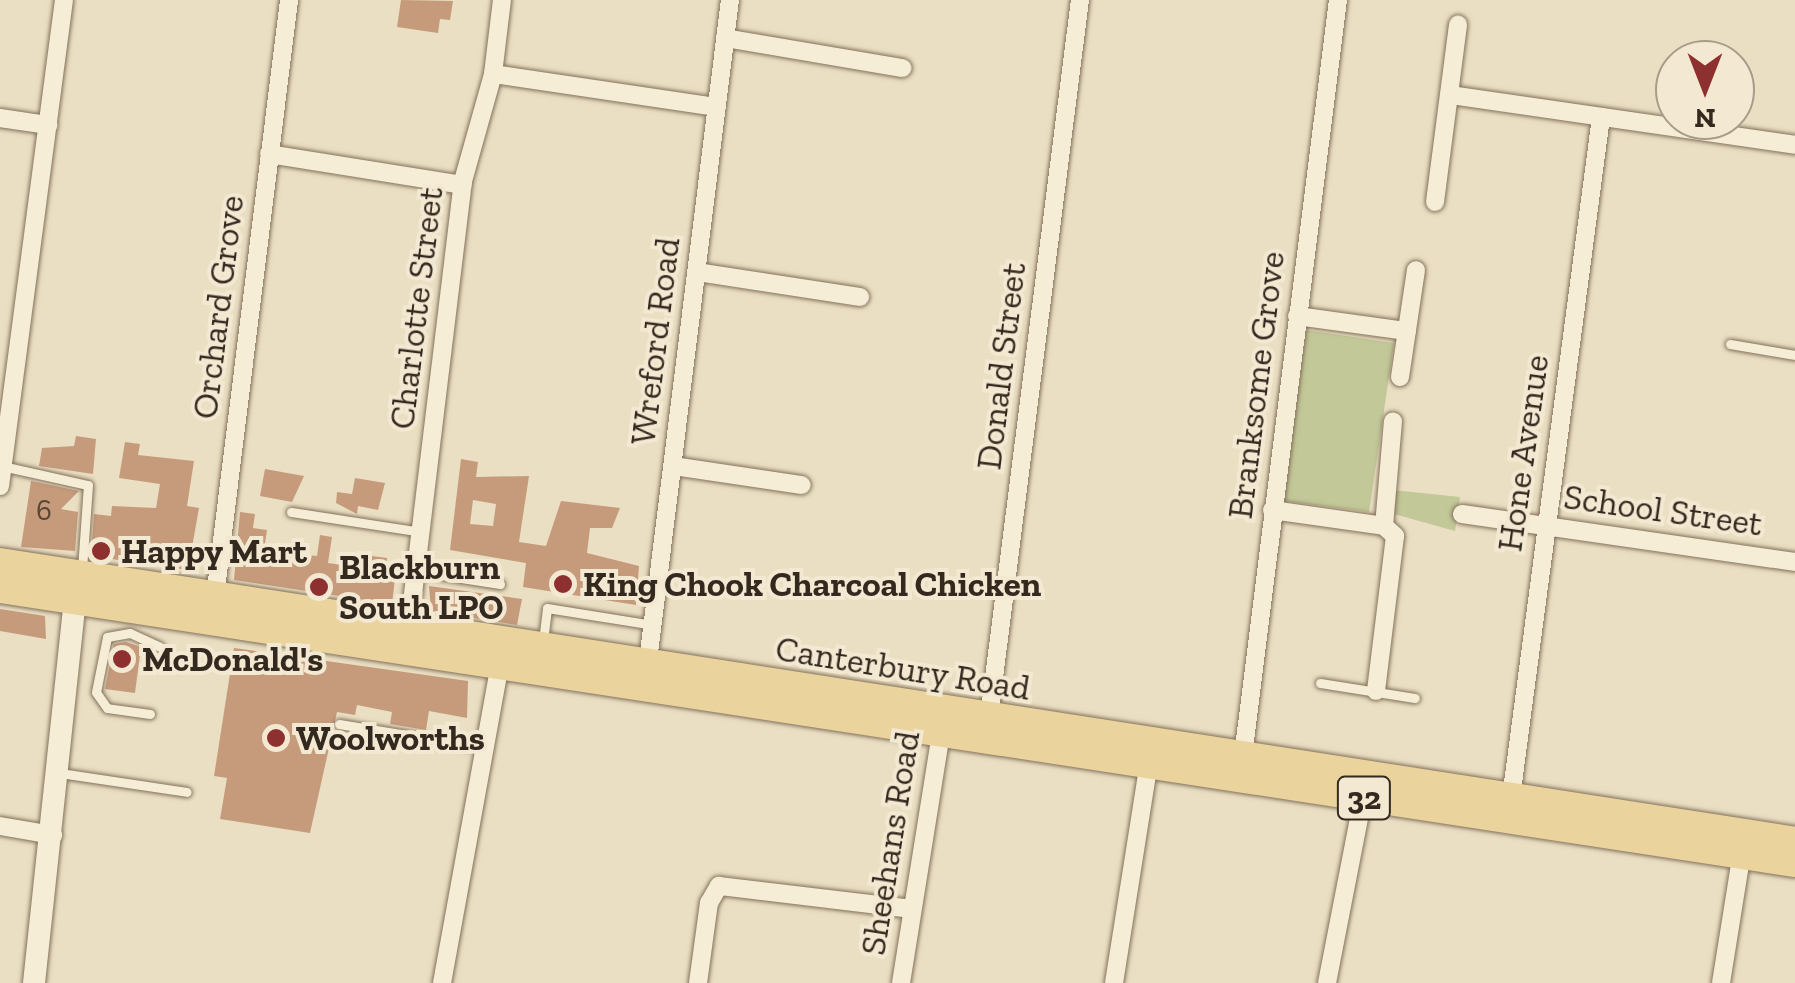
<!DOCTYPE html>
<style>
body{margin:0}
#map{position:relative;width:1795px;height:983px;overflow:hidden;background:#eadfc3;font-family:"Zilla Slab",serif}
div>[style]{position:absolute}
.green>*{inset:0;background:#c2c898}
.building>*{inset:0;background:#c69b7c}
.roads{filter:drop-shadow(0 0 2px #83715b) drop-shadow(0 0 2px #83715b)}
.service>*{height:9px;margin:-4.5px;padding:0 4.5px;transform-origin:4.5px;border-radius:4.5px;background:#f6edd6}
.minor>*{height:18px;margin:-9px;padding:0 9px;transform-origin:9px;border-radius:9px;background:#f6edd6}
.tertiary>*{height:22px;margin:-11px;padding:0 11px;transform-origin:11px;border-radius:11px;background:#f6edd6}
.primary>*{height:28px;margin:-14px;padding:0 14px;transform-origin:14px;border-radius:14px;background:#ebd39d}
.dots>*{width:28px;height:28px;translate:-50% -50%;box-sizing:border-box;border:5px solid #f3e9d2;border-radius:50%}
span{translate:-50% -50%;white-space:nowrap;text-align:center;line-height:1.15;-webkit-text-stroke:8px #f3e9d2;paint-order:stroke}
.number-label{font-size:30px;color:#584636}
.number-label span{-webkit-text-stroke-width:0}
.shield-label span{padding:2px 8px;background:#f3e9d2;border:2px solid;border-radius:8px;-webkit-text-stroke-width:0}
.shield-label{font-size:32px;color:#34291e;font-weight:700}
.street-label{font-size:35px;color:#34291e}
.poi-label{font-size:35px;color:#34291e;font-weight:700}
.left{translate:0 -50%;text-align:left}
.north{position:absolute;left:1655px;top:40px;width:100px;height:100px;box-sizing:border-box;background:#f3e9d2;border:2px solid #a79c8a;border-radius:50%;rotate:180deg;font-size:28px;font-weight:700;line-height:40px;text-align:center;color:#34291e}
.north::after{content:'';display:block;margin:auto;width:35px;height:45px;background:#8e3030;clip-path:polygon(50% 0,100% 100%,50% 72%,0 100%)}
</style>
<div id="map">
<div class="green">
<div style="clip-path:polygon(1306px 330px,1394px 343px,1369px 512px,1284px 501px)"></div>
<div style="clip-path:polygon(1393px 490px,1460px 497px,1455px 531px,1394px 514px)"></div>
</div>
<div class="building">
<div style="clip-path:polygon(401px 0,453px 1px,450px 20px,440px 19px,438px 33px,397px 27px)"></div>
<div style="clip-path:polygon(76px 436px,96px 439px,93px 474px,39px 466px,42px 448px,74px 446px)"></div>
<div style="clip-path:polygon(125px 442px,140px 444px,138px 455px,194px 461px,187px 506px,199px 508px,188px 570px,91px 556px,94px 514px,111px 516px,112px 506px,156px 508px,160px 484px,119px 478px)"></div>
<div style="clip-path:polygon(evenodd,461px 459px,478px 462px,476px 477px,529px 476px,519px 542px,546px 546px,561px 501px,620px 508px,612px 528px,590px 528px,587px 553px,639px 566px,636px 605px,523px 587px,526px 563px,450px 550px,461px 459px,473px 500px,496px 504px,493px 526px,470px 524px,473px 500px)"></div>
<div style="clip-path:polygon(265px 469px,304px 476px,292px 502px,260px 496px)"></div>
<div style="clip-path:polygon(355px 478px,385px 483px,378px 510px,358px 506px,357px 514px,336px 503px,337px 492px,352px 494px)"></div>
<div style="clip-path:polygon(31px 481px,79px 491px,61px 509px,78px 512px,75px 551px,21px 547px)"></div>
<div style="clip-path:polygon(240px 512px,255px 514px,253px 528px,267px 530px,264px 550px,317px 556px,320px 535px,332px 537px,328px 563px,362px 568px,364px 555px,387px 558px,386px 569px,396px 570px,392px 604px,234px 580px)"></div>
<div style="clip-path:polygon(429px 586px,522px 599px,517px 625px,431px 611px)"></div>
<div style="clip-path:polygon(0 609px,45px 616px,46px 639px,0 631px)"></div>
<div style="clip-path:polygon(126px 642px,141px 647px,135px 693px,105px 689px,114px 644px)"></div>
<div style="clip-path:polygon(234px 648px,468px 681px,467px 718px,429px 711px,426px 730px,390px 724px,392px 712px,357px 705px,355px 715px,337px 712px,310px 833px,220px 819px,227px 778px,214px 776px)"></div>
</div>
<div class="roads">
<div class="service">
<div style="left:1730px;top:344px;width:66px;rotate:9.6deg"></div>
<div style="left:2px;top:466px;width:88px;rotate:12.5deg"></div>
<div style="left:88px;top:485px;width:84px;rotate:94.1deg"></div>
<div style="left:291px;top:512px;width:132px;rotate:8.7deg"></div>
<div style="left:416px;top:571px;width:85px;rotate:8.8deg"></div>
<div style="left:543px;top:641px;width:33px;rotate:-83deg"></div>
<div style="left:547px;top:608px;width:107px;rotate:9.1deg"></div>
<div style="left:1320px;top:683px;width:96px;rotate:9deg"></div>
<div style="left:150px;top:714px;width:43px;rotate:-172.1deg"></div>
<div style="left:107px;top:708px;width:19px;rotate:-125deg"></div>
<div style="left:96px;top:692px;width:56px;rotate:-78.7deg"></div>
<div style="left:107px;top:637px;width:23px;rotate:-10deg"></div>
<div style="left:130px;top:633px;width:33px;rotate:25deg"></div>
<div style="left:339px;top:724px;width:149px;rotate:9.3deg"></div>
<div style="left:60px;top:773px;width:128px;rotate:8.5deg"></div>
</div>
<div class="minor">
<div style="left:725px;top:38px;width:180px;rotate:9.6deg"></div>
<div style="left:493px;top:74px;width:226px;rotate:8.4deg"></div>
<div style="left:1450px;top:95px;width:349px;rotate:8.2deg"></div>
<div style="left:0;top:118px;width:49px;rotate:8.3deg"></div>
<div style="left:269px;top:154px;width:196px;rotate:9.1deg"></div>
<div style="left:1435px;top:202px;width:179px;rotate:-82.6deg"></div>
<div style="left:697px;top:272px;width:165px;rotate:8.7deg"></div>
<div style="left:1297px;top:316px;width:111px;rotate:7.8deg"></div>
<div style="left:1400px;top:377px;width:108px;rotate:-81.5deg"></div>
<div style="left:673px;top:466px;width:130px;rotate:8.4deg"></div>
<div style="left:0;top:486px;width:490px;rotate:-82.5deg"></div>
<div style="left:1272px;top:510px;width:113px;rotate:8.1deg"></div>
<div style="left:1384px;top:526px;width:15px;rotate:42deg"></div>
<div style="left:1395px;top:536px;width:156px;rotate:97deg"></div>
<div style="left:1462px;top:514px;width:336px;rotate:8.2deg"></div>
<div style="left:1384px;top:526px;width:105px;rotate:-85.1deg"></div>
<div style="left:214px;top:605px;width:610px;rotate:-82.93deg"></div>
<div style="left:409px;top:627px;width:449px;rotate:-83.1deg"></div>
<div style="left:463px;top:181px;width:111px;rotate:-74.3deg"></div>
<div style="left:493px;top:74px;width:75px;rotate:-83.1deg"></div>
<div style="left:647px;top:669px;width:674px;rotate:-82.93deg"></div>
<div style="left:988px;top:725px;width:731px;rotate:-82.77deg"></div>
<div style="left:1242px;top:764px;width:770px;rotate:-82.84deg"></div>
<div style="left:1511px;top:798px;width:687px;rotate:-82.47deg"></div>
<div style="left:0;top:826px;width:54px;rotate:9.6deg"></div>
<div style="left:442px;top:983px;width:329px;rotate:-79.7deg"></div>
<div style="left:698px;top:983px;width:81px;rotate:-82.2deg"></div>
<div style="left:709px;top:903px;width:20px;rotate:-60deg"></div>
<div style="left:719px;top:886px;width:194px;rotate:6.8deg"></div>
<div style="left:901px;top:983px;width:259px;rotate:-80.9deg"></div>
<div style="left:1114px;top:983px;width:230px;rotate:-81deg"></div>
<div style="left:1327px;top:983px;width:188px;rotate:-79deg"></div>
<div style="left:1721px;top:983px;width:140px;rotate:-80.9deg"></div>
</div>
<div class="tertiary">
<div style="left:34px;top:983px;width:385px;rotate:-83.9deg"></div>
</div>
<div class="primary">
<div style="left:0;top:562px;width:1817px;rotate:8.83deg"></div>
<div style="left:0;top:589px;width:1816px;rotate:8.68deg"></div>
</div>
</div>
<div class="dots">
<div style="left:101px;top:551px;background:#8e3030"></div>
<div style="left:563px;top:584px;background:#8e3030"></div>
<div style="left:319px;top:587px;background:#8e3030"></div>
<div style="left:122px;top:659px;background:#8e3030"></div>
<div style="left:276px;top:738px;background:#8e3030"></div>
</div>
<div class="number-label">
<span style="left:44px;top:510px">6</span>
</div>
<div class="shield-label">
<span style="left:1364px;top:798px">32</span>
</div>
<div class="street-label">
<span style="left:218px;top:307px;rotate:-83deg">Orchard Grove</span>
<span style="left:416px;top:308px;rotate:-83deg">Charlotte Street</span>
<span style="left:655px;top:341px;rotate:-83deg">Wreford Road</span>
<span style="left:1001px;top:366px;rotate:-83deg">Donald Street</span>
<span style="left:1256px;top:385px;rotate:-83deg">Branksome Grove</span>
<span style="left:1523px;top:453px;rotate:-82deg">Hone Avenue</span>
<span style="left:1663px;top:510px;rotate:8deg">School Street</span>
<span style="left:903px;top:668px;rotate:9deg">Canterbury Road</span>
<span style="left:890px;top:843px;rotate:-81deg">Sheehans Road</span>
</div>
<div class="poi-label">
<span class="left" style="left:121px;top:551px">Happy Mart</span>
<span class="left" style="left:339px;top:587px">Blackburn<br>South LPO</span>
<span class="left" style="left:583px;top:584px">King Chook Charcoal Chicken</span>
<span class="left" style="left:142px;top:659px">McDonald's</span>
<span class="left" style="left:296px;top:738px">Woolworths</span>
</div>
<div class="north">N</div>
</div>
